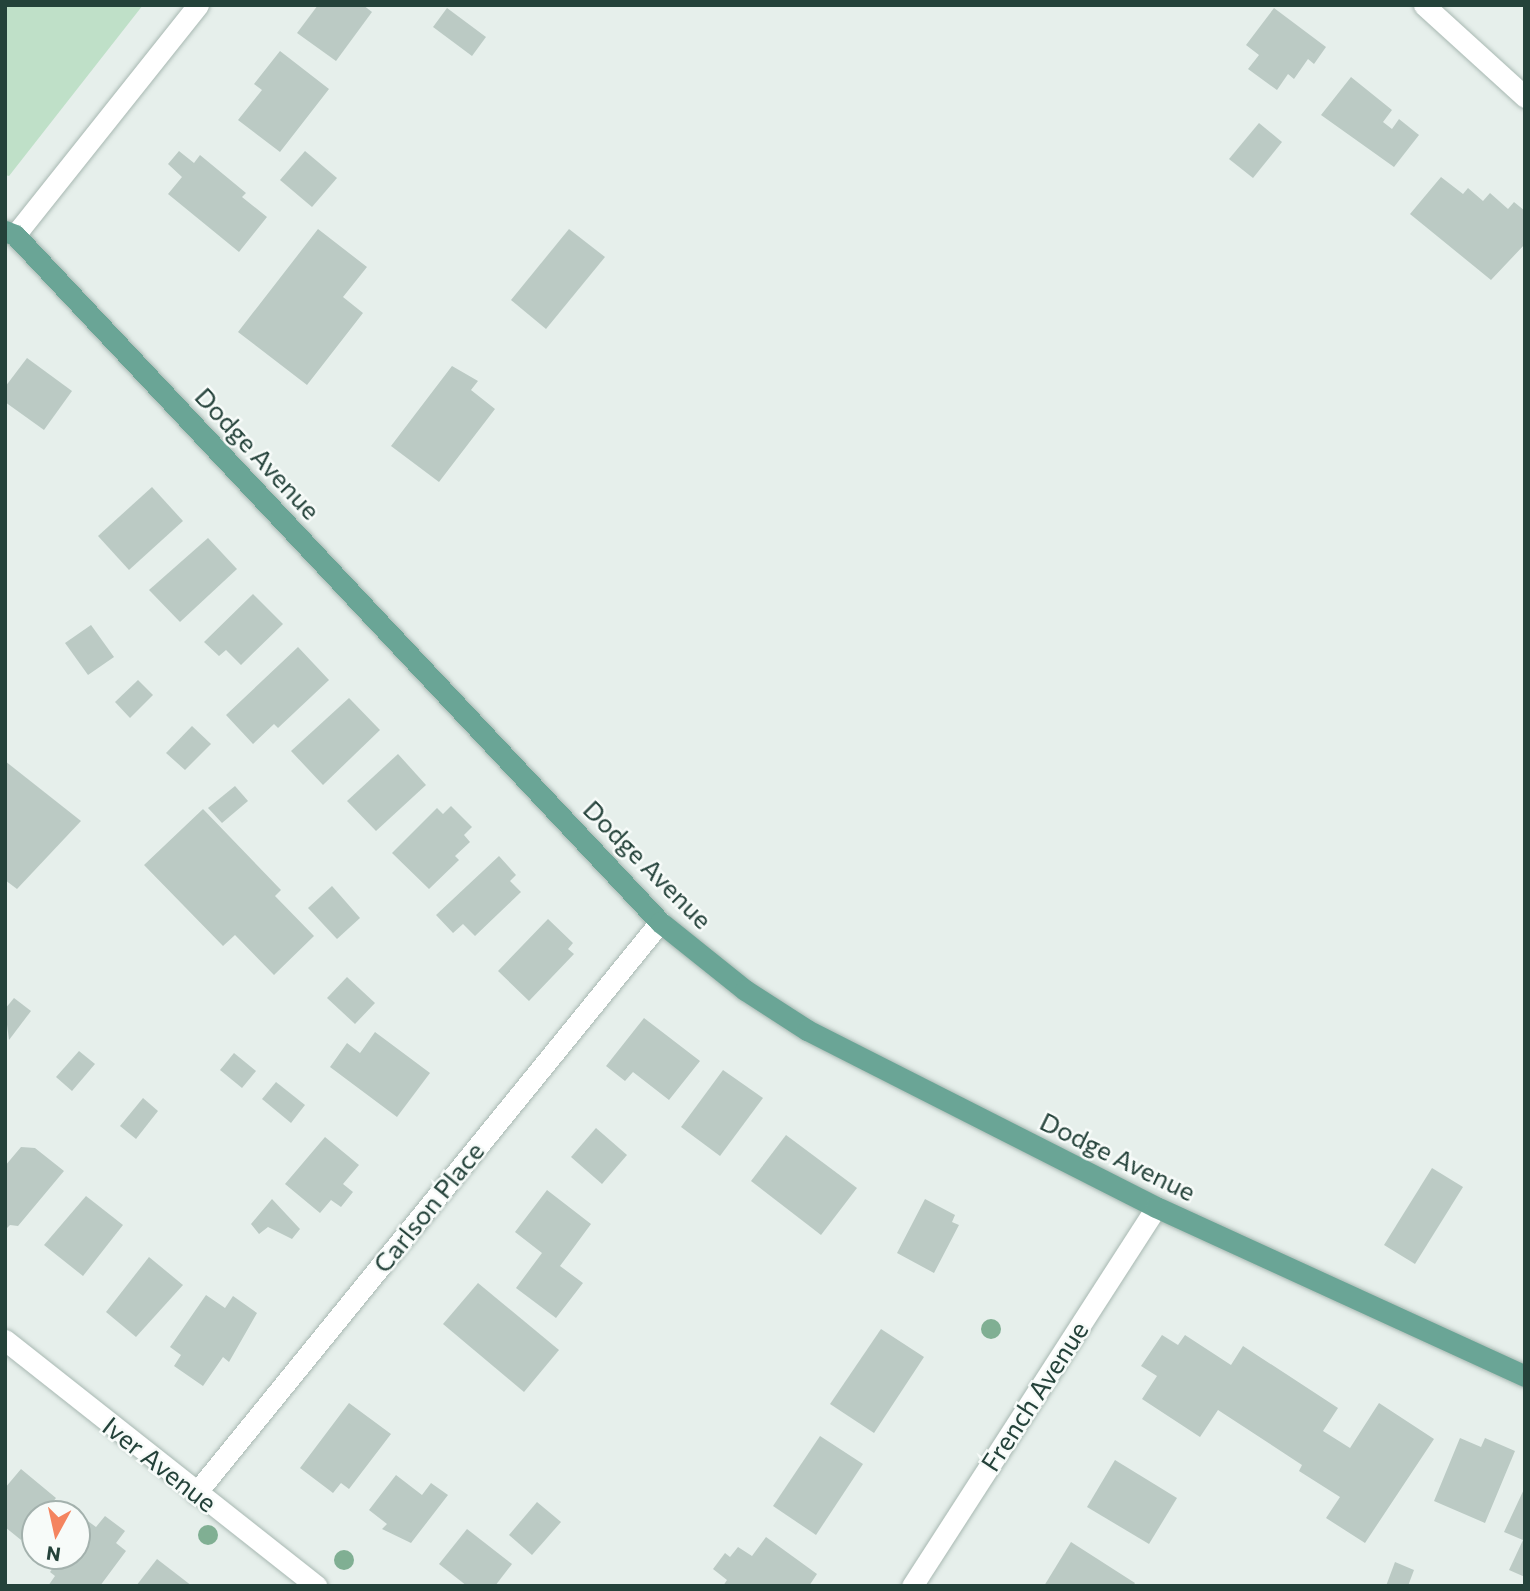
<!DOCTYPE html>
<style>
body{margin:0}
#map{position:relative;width:1530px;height:1591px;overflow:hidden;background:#e6efeb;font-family:Commissioner,sans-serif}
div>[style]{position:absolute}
.green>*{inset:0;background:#bfe0c8}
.building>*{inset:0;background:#bbcac4}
.roads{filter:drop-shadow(0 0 2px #a8b8b2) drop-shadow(0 0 2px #a8b8b2)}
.minor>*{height:21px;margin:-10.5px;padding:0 10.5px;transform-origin:10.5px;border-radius:10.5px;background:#fff}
.major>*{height:21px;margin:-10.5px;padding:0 10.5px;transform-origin:10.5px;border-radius:10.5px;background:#6aa596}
.trees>*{width:20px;height:20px;margin:-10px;border-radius:50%;background:#80af93}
span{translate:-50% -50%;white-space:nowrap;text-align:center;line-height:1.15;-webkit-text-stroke:5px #f7fbf9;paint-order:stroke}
.street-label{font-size:26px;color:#24423a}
.frame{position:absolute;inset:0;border:7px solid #24423a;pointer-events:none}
.north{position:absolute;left:21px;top:1500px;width:70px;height:70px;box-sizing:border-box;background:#f7fbf9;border:2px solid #a3b1ad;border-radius:50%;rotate:188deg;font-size:19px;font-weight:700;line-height:28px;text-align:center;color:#24423a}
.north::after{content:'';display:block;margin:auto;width:24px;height:32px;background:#f4845f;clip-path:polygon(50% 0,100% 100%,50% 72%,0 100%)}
</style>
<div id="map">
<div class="green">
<div style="clip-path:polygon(5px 5px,143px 5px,9px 176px,5px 175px)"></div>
</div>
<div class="building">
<div style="clip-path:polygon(318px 5px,363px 5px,372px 12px,336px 61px,297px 33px)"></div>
<div style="clip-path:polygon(447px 8px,486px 37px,472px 56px,433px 27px)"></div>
<div style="clip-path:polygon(1274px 8px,1326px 47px,1314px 64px,1308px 59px,1294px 79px,1288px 74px,1277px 90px,1248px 69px,1259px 55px,1246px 45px)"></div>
<div style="clip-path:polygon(280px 51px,329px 89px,280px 152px,238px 120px,262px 90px,254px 84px)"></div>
<div style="clip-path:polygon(1351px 77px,1392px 110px,1383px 122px,1392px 129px,1399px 119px,1419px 135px,1394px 167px,1321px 115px)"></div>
<div style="clip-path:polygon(1259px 123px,1282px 142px,1253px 178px,1229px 159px)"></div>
<div style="clip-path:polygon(179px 151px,194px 163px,200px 155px,246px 193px,242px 197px,267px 217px,239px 252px,168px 194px,182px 177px,168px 164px)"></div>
<div style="clip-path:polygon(305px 151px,337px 178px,312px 207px,280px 180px)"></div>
<div style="clip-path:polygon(1441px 177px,1463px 194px,1468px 188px,1483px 201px,1490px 193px,1508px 209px,1514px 202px,1525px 211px,1525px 244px,1491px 280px,1410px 214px)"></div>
<div style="clip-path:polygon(318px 229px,367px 267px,343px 297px,363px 313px,307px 385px,238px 332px)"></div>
<div style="clip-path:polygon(569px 229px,605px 257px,546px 329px,511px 300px)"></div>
<div style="clip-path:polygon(27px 358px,72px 391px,44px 430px,5px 402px,5px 387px)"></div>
<div style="clip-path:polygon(452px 366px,478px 381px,471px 390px,495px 409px,439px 482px,391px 446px)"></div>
<div style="clip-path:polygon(152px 487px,183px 521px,129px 570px,98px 536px)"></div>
<div style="clip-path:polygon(208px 538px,237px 569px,180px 622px,149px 590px)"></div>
<div style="clip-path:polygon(253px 594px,283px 624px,241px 665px,226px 650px,219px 656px,204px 642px)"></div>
<div style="clip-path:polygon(91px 625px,114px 657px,88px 675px,65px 643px)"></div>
<div style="clip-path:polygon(298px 647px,329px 680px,278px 728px,274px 724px,253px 744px,226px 715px)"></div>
<div style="clip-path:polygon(138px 680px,153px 695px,130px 718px,115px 702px)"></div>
<div style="clip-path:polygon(349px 698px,380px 730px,323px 785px,291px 751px)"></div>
<div style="clip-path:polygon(192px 726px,211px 744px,185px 770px,166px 753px)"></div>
<div style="clip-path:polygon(398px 754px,426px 785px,376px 831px,347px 801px)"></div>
<div style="clip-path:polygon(5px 761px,81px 821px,17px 889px,5px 880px)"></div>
<div style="clip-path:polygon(235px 786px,248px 801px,222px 823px,208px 808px)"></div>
<div style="clip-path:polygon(451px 806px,472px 827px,464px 835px,470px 842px,455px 856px,459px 860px,429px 889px,392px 853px,437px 808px,443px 814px)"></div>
<div style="clip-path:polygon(203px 809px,281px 890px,275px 896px,314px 936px,274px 975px,235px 935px,223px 946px,144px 865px)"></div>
<div style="clip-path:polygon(499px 856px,516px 875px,510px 881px,521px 892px,475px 936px,463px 924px,453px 933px,436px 915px)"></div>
<div style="clip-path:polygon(332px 886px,360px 918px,337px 939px,308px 908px)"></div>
<div style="clip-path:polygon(548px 919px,573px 943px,568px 949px,574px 954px,529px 1001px,498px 971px)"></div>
<div style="clip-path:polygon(347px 977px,375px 1003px,355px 1024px,327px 998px)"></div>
<div style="clip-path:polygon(14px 998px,31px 1011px,9px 1040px,5px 1009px)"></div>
<div style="clip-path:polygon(644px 1018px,700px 1061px,669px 1100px,633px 1072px,625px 1081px,606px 1066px)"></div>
<div style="clip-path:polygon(375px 1032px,430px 1073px,397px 1117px,330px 1067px,347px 1043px,360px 1053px)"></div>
<div style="clip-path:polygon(79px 1051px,95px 1064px,72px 1091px,56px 1077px)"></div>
<div style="clip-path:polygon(234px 1053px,256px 1071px,242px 1088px,220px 1070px)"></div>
<div style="clip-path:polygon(723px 1070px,763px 1098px,720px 1156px,681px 1127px)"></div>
<div style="clip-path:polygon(276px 1082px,305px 1105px,291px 1123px,262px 1099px)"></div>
<div style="clip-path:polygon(143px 1098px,158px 1111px,136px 1139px,120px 1126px)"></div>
<div style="clip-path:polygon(596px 1128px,627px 1155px,602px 1184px,571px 1157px)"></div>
<div style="clip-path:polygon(786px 1135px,857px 1188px,821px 1235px,751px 1181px)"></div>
<div style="clip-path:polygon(325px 1137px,359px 1165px,343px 1184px,353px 1192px,341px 1207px,331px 1200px,320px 1213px,285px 1184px)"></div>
<div style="clip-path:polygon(21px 1147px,35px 1148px,64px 1171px,18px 1226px,10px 1225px,5px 1230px,5px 1166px)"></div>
<div style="clip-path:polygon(1432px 1168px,1463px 1187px,1415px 1264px,1384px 1245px)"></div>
<div style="clip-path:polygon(547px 1190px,591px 1224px,560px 1266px,583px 1283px,556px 1318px,516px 1288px,542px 1253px,515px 1232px)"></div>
<div style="clip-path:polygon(86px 1196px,123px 1225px,83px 1276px,44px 1245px)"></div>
<div style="clip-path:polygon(272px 1199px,300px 1229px,292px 1239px,268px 1227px,259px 1234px,251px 1224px)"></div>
<div style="clip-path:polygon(925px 1199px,955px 1215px,952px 1222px,959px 1225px,934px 1273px,897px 1253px)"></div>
<div style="clip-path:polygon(149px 1257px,183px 1285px,136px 1337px,106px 1312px)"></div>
<div style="clip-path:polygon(478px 1283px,559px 1350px,524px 1392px,443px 1324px)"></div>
<div style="clip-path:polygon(206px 1295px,225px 1308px,233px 1296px,257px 1313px,229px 1362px,223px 1357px,203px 1386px,174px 1366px,181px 1355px,170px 1347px)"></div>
<div style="clip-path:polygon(881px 1329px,924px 1357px,874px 1433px,830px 1404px)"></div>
<div style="clip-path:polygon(1162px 1335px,1178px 1345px,1185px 1335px,1231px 1365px,1243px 1346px,1338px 1408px,1323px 1431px,1350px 1448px,1379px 1403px,1434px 1439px,1365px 1543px,1326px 1518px,1340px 1497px,1299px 1471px,1302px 1465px,1218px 1410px,1200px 1437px,1142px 1399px,1157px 1376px,1141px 1366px)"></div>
<div style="clip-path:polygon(349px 1403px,391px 1434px,349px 1489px,341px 1483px,333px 1493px,300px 1468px)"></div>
<div style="clip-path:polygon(820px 1436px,863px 1464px,816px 1535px,773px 1506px)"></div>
<div style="clip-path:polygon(1460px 1438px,1481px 1447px,1485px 1438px,1515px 1451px,1485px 1523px,1434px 1501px)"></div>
<div style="clip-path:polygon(1115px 1460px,1177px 1498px,1149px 1544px,1087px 1507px)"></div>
<div style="clip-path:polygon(21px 1469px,56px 1498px,43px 1514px,35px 1514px,35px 1523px,21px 1540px,5px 1527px,5px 1488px)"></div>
<div style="clip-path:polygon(396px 1475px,422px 1495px,431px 1483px,448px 1495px,411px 1543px,382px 1529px,387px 1524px,369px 1510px)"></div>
<div style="clip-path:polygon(1525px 1487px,1525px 1577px,1509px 1570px,1523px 1540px,1504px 1532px)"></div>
<div style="clip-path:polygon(537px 1502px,561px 1522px,532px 1555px,509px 1535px)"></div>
<div style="clip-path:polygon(77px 1513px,96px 1527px,105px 1516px,125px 1531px,116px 1543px,126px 1551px,100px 1586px,48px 1586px,55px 1576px,50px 1572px,62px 1556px,77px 1556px)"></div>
<div style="clip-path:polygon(467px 1529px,512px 1564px,495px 1586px,467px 1586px,439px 1564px)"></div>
<div style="clip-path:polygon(766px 1537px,817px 1574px,809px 1586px,723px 1586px,727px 1580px,713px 1569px,725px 1553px,730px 1557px,738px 1547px,752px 1556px)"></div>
<div style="clip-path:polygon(1071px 1542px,1135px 1583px,1133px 1586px,1044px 1586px)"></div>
<div style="clip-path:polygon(157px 1559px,192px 1586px,136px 1586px)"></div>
<div style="clip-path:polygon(1395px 1562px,1414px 1570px,1408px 1586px,1386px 1586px)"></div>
</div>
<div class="roads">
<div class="minor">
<div style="left:1424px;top:5px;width:137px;rotate:42.3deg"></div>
<div style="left:15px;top:235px;width:294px;rotate:-51.5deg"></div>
<div style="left:5px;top:1340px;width:397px;rotate:38.3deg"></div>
<div style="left:196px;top:1493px;width:736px;rotate:-50.9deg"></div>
<div style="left:912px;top:1586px;width:451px;rotate:-57.2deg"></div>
</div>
<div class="major">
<div style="left:5px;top:231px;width:11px;rotate:22deg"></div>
<div style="left:15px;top:235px;width:942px;rotate:46.81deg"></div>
<div style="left:660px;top:922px;width:109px;rotate:38.7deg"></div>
<div style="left:745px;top:990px;width:74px;rotate:32.8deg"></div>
<div style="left:807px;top:1030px;width:391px;rotate:26.9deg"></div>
<div style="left:1156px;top:1207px;width:406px;rotate:24.6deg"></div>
</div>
</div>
<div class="trees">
<div style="left:991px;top:1329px"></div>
<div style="left:208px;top:1535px"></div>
<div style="left:344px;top:1560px"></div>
</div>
<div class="street-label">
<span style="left:258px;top:453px;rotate:47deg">Dodge Avenue</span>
<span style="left:648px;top:864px;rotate:45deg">Dodge Avenue</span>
<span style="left:1118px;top:1156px;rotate:26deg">Dodge Avenue</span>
<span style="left:428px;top:1207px;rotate:-51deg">Carlson Place</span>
<span style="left:1034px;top:1396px;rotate:-57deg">French Avenue</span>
<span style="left:160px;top:1464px;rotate:38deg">Iver Avenue</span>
</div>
<div class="frame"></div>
<div class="north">N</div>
</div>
